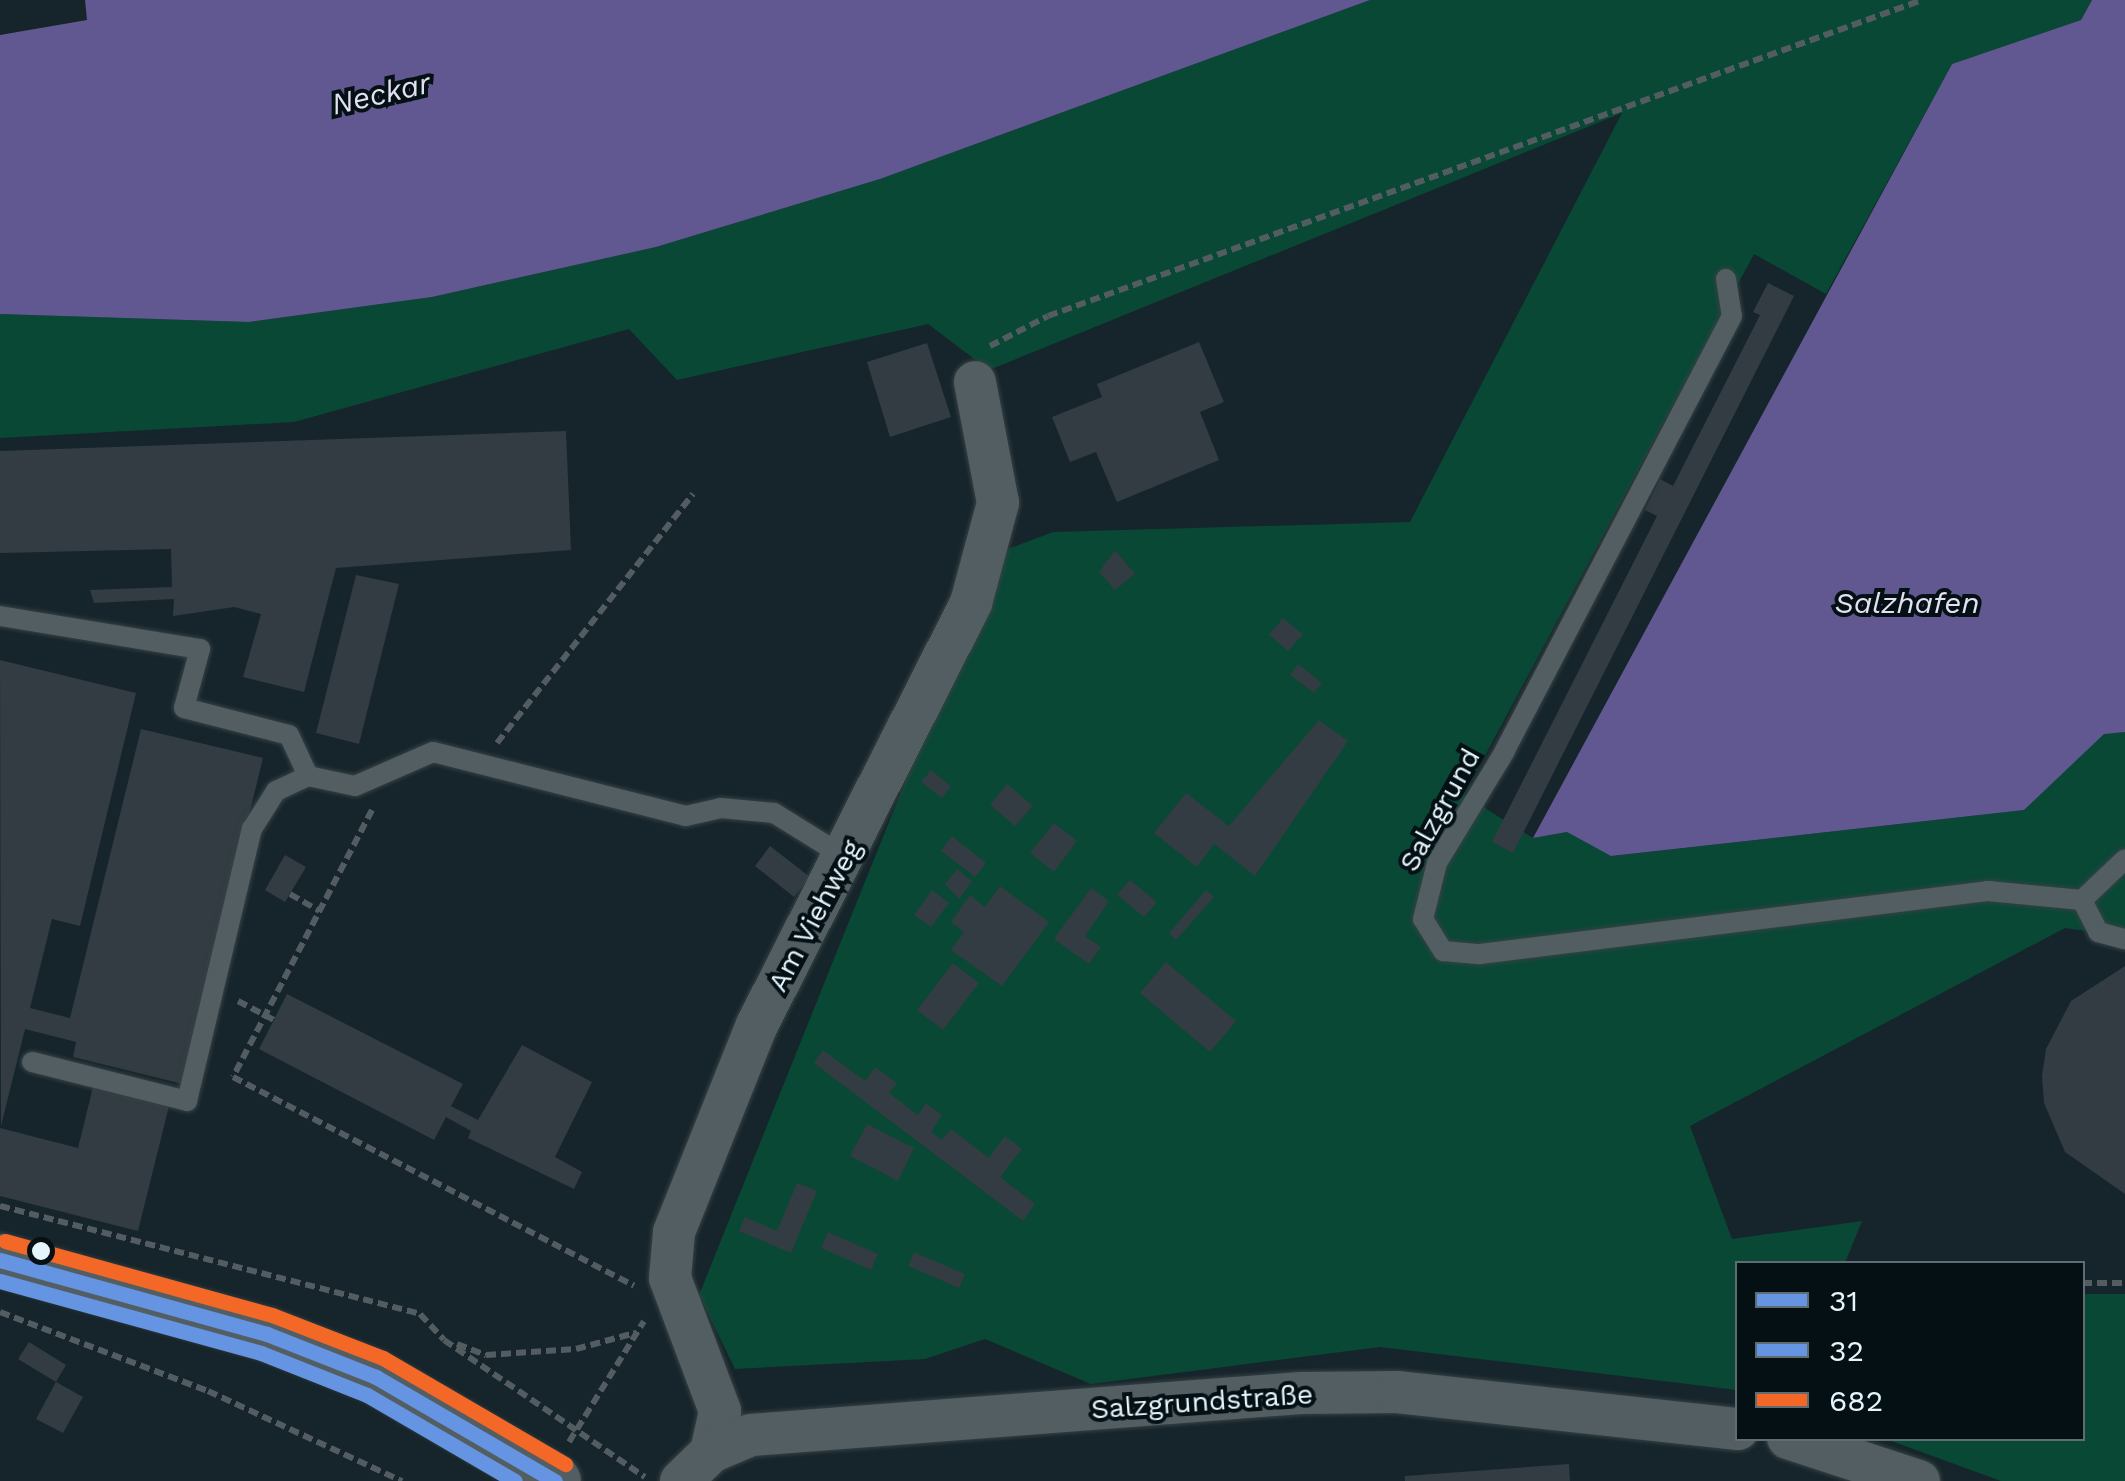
<!DOCTYPE html>
<meta charset="utf-8">
<style>
body{margin:0}
#map{position:relative;width:2125px;height:1481px;overflow:hidden;background:#16252b;font-family:"Work Sans",sans-serif}
div>[style]{position:absolute}
.green>*{inset:0;background:#094835}
.water>*{inset:0;background:#615891}
.pier>*{inset:0;background:#16252b}
.building>*{inset:0;background:#323c42}
.path>*{height:6px;margin-top:-3px;transform-origin:0;background:repeating-linear-gradient(90deg,#525c61 0 10px,transparent 0 15px)}
.roads{filter:drop-shadow(0 0 2px #364145) drop-shadow(0 0 2px #364145)}
.service>*{height:20px;margin:-10px;padding:0 10px;transform-origin:10px;border-radius:10px;background:#525e62}
.minor>*{height:42px;margin:-21px;padding:0 21px;transform-origin:21px;border-radius:21px;background:#525e62}
.tertiary>*{height:52px;margin:-26px;padding:0 26px;transform-origin:26px;border-radius:26px;background:#525e62}
.bus-1>*{height:15px;margin:-7.5px;padding:0 7.5px;transform-origin:7.5px;border-radius:7.5px;background:#6594e2}
.bus-2>*{height:15px;margin:-7.5px;padding:0 7.5px;transform-origin:7.5px;border-radius:7.5px;background:#6594e2}
.bus-3>*{height:15px;margin:-7.5px;padding:0 7.5px;transform-origin:7.5px;border-radius:7.5px;background:#f36827}
.dots>*{width:28px;height:28px;translate:-50% -50%;box-sizing:border-box;border:5px solid #051015;border-radius:50%}
span{translate:-50% -50%;white-space:nowrap;text-align:center;line-height:1.15;-webkit-text-stroke:8px #051015;paint-order:stroke}
.street-label{font-size:28px;color:#e5f5fc}
.water-label{font-size:30px;color:#e2e0f2;font-style:italic}
.legend{position:absolute;left:1735px;top:1261px;width:350px;height:180px;box-sizing:border-box;background:#051015;border:2px solid #5f6c71;margin:0;padding:12px 18px;list-style:none;font-size:30px;color:#e5f5fc}
.legend li{display:flex;align-items:center;gap:20px;height:50px}
.legend b{width:50px;border:2px solid #5f6c71}
</style>
<div id="map">
<div class="green">
<div style="clip-path:polygon(1370px 0,2092px 0,2081px 20px,1952px 64px,1826px 294px,1754px 254px,1464px 795px,1533px 838px,1567px 832px,1612px 856px,2024px 810px,2104px 733px,2125px 732px,2125px 936px,2065px 928px,1690px 1126px,1732px 1239px,1862px 1221px,1845px 1263px,1738px 1264px,1737px 1390px,1380px 1347px,1091px 1384px,985px 1339px,925px 1359px,735px 1369px,699px 1295px,997px 553px,1053px 532px,1410px 522px,1622px 113px,989px 370px,928px 324px,677px 380px,629px 329px,294px 422px,0 438px,0 314px,249px 322px,432px 297px,656px 247px,880px 179px)"></div>
<div style="clip-path:polygon(2083px 1294px,2125px 1294px,2125px 1481px,2001px 1481px,1886px 1439px,2082px 1438px)"></div>
</div>
<div class="water">
<div style="clip-path:polygon(0 0,1370px 0,880px 179px,656px 247px,432px 297px,249px 322px,0 314px)"></div>
<div style="clip-path:polygon(2092px 0,2125px 0,2125px 732px,2104px 734px,2024px 810px,1611px 856px,1567px 832px,1533px 838px,1952px 64px,2081px 20px)"></div>
</div>
<div class="pier">
<div style="clip-path:polygon(0 0,85px 0,87px 20px,0 35px)"></div>
</div>
<div class="building">
<div style="clip-path:polygon(1768px 283px,1794px 296px,1513px 853px,1492px 842px,1657px 516px,1645px 510px,1660px 479px,1673px 486px,1760px 315px,1753px 312px)"></div>
<div style="clip-path:polygon(1199px 342px,1224px 402px,1200px 412px,1219px 460px,1117px 502px,1096px 452px,1070px 462px,1052px 417px,1102px 397px,1097px 384px)"></div>
<div style="clip-path:polygon(927px 343px,951px 417px,890px 437px,867px 362px)"></div>
<div style="clip-path:polygon(566px 431px,571px 550px,336px 568px,304px 692px,243px 677px,261px 614px,234px 607px,173px 616px,174px 599px,94px 603px,90px 590px,172px 587px,171px 549px,0 553px,0 451px)"></div>
<div style="clip-path:polygon(1115px 550px,1135px 574px,1115px 590px,1099px 572px)"></div>
<div style="clip-path:polygon(356px 575px,399px 584px,359px 744px,316px 733px)"></div>
<div style="clip-path:polygon(1283px 618px,1303px 634px,1288px 651px,1269px 635px)"></div>
<div style="clip-path:polygon(0 660px,136px 693px,80px 926px,52px 919px,30px 1008px,70px 1018px,141px 729px,263px 758px,183px 1084px,73px 1057px,76px 1042px,25px 1029px,1px 1126px)"></div>
<div style="clip-path:polygon(1298px 664px,1322px 683px,1314px 693px,1290px 675px)"></div>
<div style="clip-path:polygon(1319px 720px,1348px 741px,1255px 876px,1214px 844px,1197px 867px,1154px 833px,1186px 793px,1229px 826px)"></div>
<div style="clip-path:polygon(931px 770px,951px 786px,942px 798px,921px 782px)"></div>
<div style="clip-path:polygon(1007px 784px,1033px 806px,1015px 826px,990px 805px)"></div>
<div style="clip-path:polygon(1054px 823px,1077px 841px,1054px 872px,1030px 853px)"></div>
<div style="clip-path:polygon(952px 836px,986px 863px,975px 877px,941px 851px)"></div>
<div style="clip-path:polygon(770px 846px,810px 877px,794px 897px,755px 866px)"></div>
<div style="clip-path:polygon(285px 855px,306px 867px,285px 902px,265px 890px)"></div>
<div style="clip-path:polygon(957px 869px,972px 881px,959px 899px,945px 884px)"></div>
<div style="clip-path:polygon(1130px 880px,1157px 902px,1144px 917px,1117px 895px)"></div>
<div style="clip-path:polygon(1000px 886px,1049px 922px,1002px 986px,951px 950px,964px 932px,951px 922px,970px 895px,985px 907px)"></div>
<div style="clip-path:polygon(1091px 888px,1109px 901px,1085px 936px,1101px 947px,1089px 964px,1054px 939px)"></div>
<div style="clip-path:polygon(932px 890px,949px 903px,931px 927px,914px 915px)"></div>
<div style="clip-path:polygon(1206px 890px,1214px 897px,1176px 940px,1169px 933px)"></div>
<div style="clip-path:polygon(1166px 962px,1236px 1021px,1210px 1052px,1140px 993px)"></div>
<div style="clip-path:polygon(953px 963px,979px 983px,943px 1030px,917px 1010px)"></div>
<div style="clip-path:polygon(2125px 966px,2125px 1194px,2065px 1152px,2044px 1103px,2042px 1076px,2046px 1049px,2071px 1001px)"></div>
<div style="clip-path:polygon(287px 994px,463px 1084px,451px 1106px,478px 1120px,522px 1045px,592px 1082px,555px 1157px,582px 1172px,574px 1189px,468px 1138px,471px 1131px,446px 1117px,434px 1140px,259px 1049px)"></div>
<div style="clip-path:polygon(823px 1050px,865px 1081px,875px 1067px,897px 1083px,889px 1093px,918px 1115px,926px 1103px,942px 1115px,931px 1132px,942px 1140px,951px 1129px,989px 1158px,1005px 1136px,1022px 1149px,1000px 1177px,1035px 1204px,1023px 1221px,814px 1063px)"></div>
<div style="clip-path:polygon(93px 1087px,169px 1106px,138px 1231px,0 1196px,0 1128px,78px 1148px)"></div>
<div style="clip-path:polygon(867px 1124px,914px 1148px,898px 1181px,850px 1156px)"></div>
<div style="clip-path:polygon(797px 1183px,817px 1191px,791px 1253px,739px 1231px,745px 1217px,777px 1231px)"></div>
<div style="clip-path:polygon(828px 1232px,878px 1254px,871px 1270px,821px 1248px)"></div>
<div style="clip-path:polygon(914px 1252px,965px 1274px,959px 1288px,908px 1266px)"></div>
<div style="clip-path:polygon(29px 1342px,66px 1365px,56px 1382px,18px 1359px)"></div>
<div style="clip-path:polygon(56px 1382px,83px 1397px,63px 1433px,36px 1419px)"></div>
<div style="clip-path:polygon(1569px 1464px,1570px 1481px,1405px 1481px,1405px 1476px)"></div>
</div>
<div class="path">
<div style="left:990px;top:346px;width:65px;rotate:-27.3deg"></div>
<div style="left:1048px;top:316px;width:929px;rotate:-19.88deg"></div>
<div style="left:497px;top:743px;width:317px;rotate:-51.8deg"></div>
<div style="left:372px;top:810px;width:301px;rotate:117.5deg"></div>
<div style="left:233px;top:1077px;width:452px;rotate:27.5deg"></div>
<div style="left:290px;top:894px;width:34px;rotate:30deg"></div>
<div style="left:238px;top:1001px;width:41px;rotate:27.8deg"></div>
<div style="left:0;top:1206px;width:434px;rotate:14.4deg"></div>
<div style="left:420px;top:1314px;width:35px;rotate:47deg"></div>
<div style="left:444px;top:1340px;width:243px;rotate:34.3deg"></div>
<div style="left:2082px;top:1283px;width:43px"></div>
<div style="left:0;top:1312px;width:222px;rotate:20.8deg"></div>
<div style="left:208px;top:1391px;width:214px;rotate:24.9deg"></div>
<div style="left:457px;top:1344px;width:31px;rotate:21deg"></div>
<div style="left:486px;top:1355px;width:90px;rotate:-3.8deg"></div>
<div style="left:576px;top:1349px;width:61px;rotate:-15.2deg"></div>
<div style="left:569px;top:1442px;width:142px;rotate:-58.2deg"></div>
</div>
<div class="roads">
<div class="service">
<div style="left:1726px;top:279px;width:37px;rotate:81deg"></div>
<div style="left:1732px;top:316px;width:491px;rotate:117.6deg"></div>
<div style="left:1505px;top:751px;width:131px;rotate:121.3deg"></div>
<div style="left:1437px;top:863px;width:58px;rotate:104deg"></div>
<div style="left:1423px;top:919px;width:38px;rotate:58deg"></div>
<div style="left:1443px;top:951px;width:37px;rotate:5deg"></div>
<div style="left:1480px;top:954px;width:512px;rotate:-7.07deg"></div>
<div style="left:1988px;top:891px;width:94px;rotate:5.5deg"></div>
<div style="left:2082px;top:900px;width:36px;rotate:63deg"></div>
<div style="left:2098px;top:932px;width:28px;rotate:15deg"></div>
<div style="left:0;top:616px;width:203px;rotate:9.4deg"></div>
<div style="left:200px;top:649px;width:61px;rotate:105.2deg"></div>
<div style="left:184px;top:708px;width:108px;rotate:14.4deg"></div>
<div style="left:289px;top:735px;width:45px;rotate:65.1deg"></div>
<div style="left:308px;top:776px;width:48px;rotate:12deg"></div>
<div style="left:355px;top:786px;width:85px;rotate:-23.6deg"></div>
<div style="left:433px;top:752px;width:261px;rotate:14.2deg"></div>
<div style="left:686px;top:816px;width:36px;rotate:-13deg"></div>
<div style="left:721px;top:808px;width:53px;rotate:5.4deg"></div>
<div style="left:774px;top:813px;width:84px;rotate:31.8deg"></div>
<div style="left:2082px;top:900px;width:59px;rotate:-43.6deg"></div>
<div style="left:32px;top:1062px;width:160px;rotate:14.1deg"></div>
<div style="left:187px;top:1101px;width:280px;rotate:-76.6deg"></div>
<div style="left:252px;top:829px;width:45px;rotate:-57.7deg"></div>
<div style="left:276px;top:791px;width:35px;rotate:-25deg"></div>
</div>
<div class="minor">
<div style="left:1788px;top:1438px;width:138px;rotate:18.2deg"></div>
<div style="left:711px;top:1452px;width:42px;rotate:-77.6deg"></div>
<div style="left:720px;top:1411px;width:142px;rotate:-110.6deg"></div>
<div style="left:670px;top:1278px;width:46px;rotate:-85deg"></div>
<div style="left:674px;top:1232px;width:223px;rotate:-68.2deg"></div>
<div style="left:757px;top:1025px;width:473px;rotate:-63.1deg"></div>
<div style="left:971px;top:603px;width:104px;rotate:-74.9deg"></div>
<div style="left:998px;top:503px;width:123px;rotate:-100.8deg"></div>
<div style="left:681px;top:1481px;width:42px;rotate:-44deg"></div>
<div style="left:711px;top:1452px;width:43px;rotate:-23deg"></div>
<div style="left:751px;top:1435px;width:552px;rotate:-4.37deg"></div>
<div style="left:1301px;top:1393px;width:96px;rotate:-0.6deg"></div>
<div style="left:1397px;top:1392px;width:343px;rotate:6.2deg"></div>
</div>
<div class="tertiary">
<div style="left:0;top:1260px;width:277px;rotate:15.5deg"></div>
<div style="left:267px;top:1334px;width:117px;rotate:21.5deg"></div>
<div style="left:376px;top:1377px;width:207px;rotate:30.2deg"></div>
</div>
</div>
<div class="bus-1">
<div style="left:0;top:1260px;width:277px;rotate:15.5deg"></div>
<div style="left:267px;top:1334px;width:117px;rotate:21.5deg"></div>
<div style="left:376px;top:1377px;width:207px;rotate:30.2deg"></div>
</div>
<div class="bus-2">
<div style="left:0;top:1281px;width:271px;rotate:15.4deg"></div>
<div style="left:261px;top:1353px;width:114px;rotate:21.6deg"></div>
<div style="left:367px;top:1395px;width:171px;rotate:30.2deg"></div>
</div>
<div class="bus-3">
<div style="left:5px;top:1241px;width:277px;rotate:15.5deg"></div>
<div style="left:272px;top:1315px;width:119px;rotate:21.2deg"></div>
<div style="left:383px;top:1358px;width:211px;rotate:30.2deg"></div>
</div>
<div class="dots">
<div style="left:41px;top:1251px;background:#e5f5fc"></div>
</div>
<div class="street-label">
<span style="left:1440px;top:810px;rotate:-61deg">Salzgrund</span>
<span style="left:815px;top:916px;rotate:-62deg">Am Viehweg</span>
<span style="left:1202px;top:1402px;rotate:-4deg">Salzgrundstraße</span>
</div>
<div class="water-label">
<span style="left:381px;top:94px;rotate:-13deg">Neckar</span>
<span style="left:1907px;top:603px">Salzhafen</span>
</div>
<ul class="legend">
<li><b style="height:12px;background:#6594e2"></b>31</li>
<li><b style="height:12px;background:#6594e2"></b>32</li>
<li><b style="height:12px;background:#f36827"></b>682</li>
</ul>
</div>
